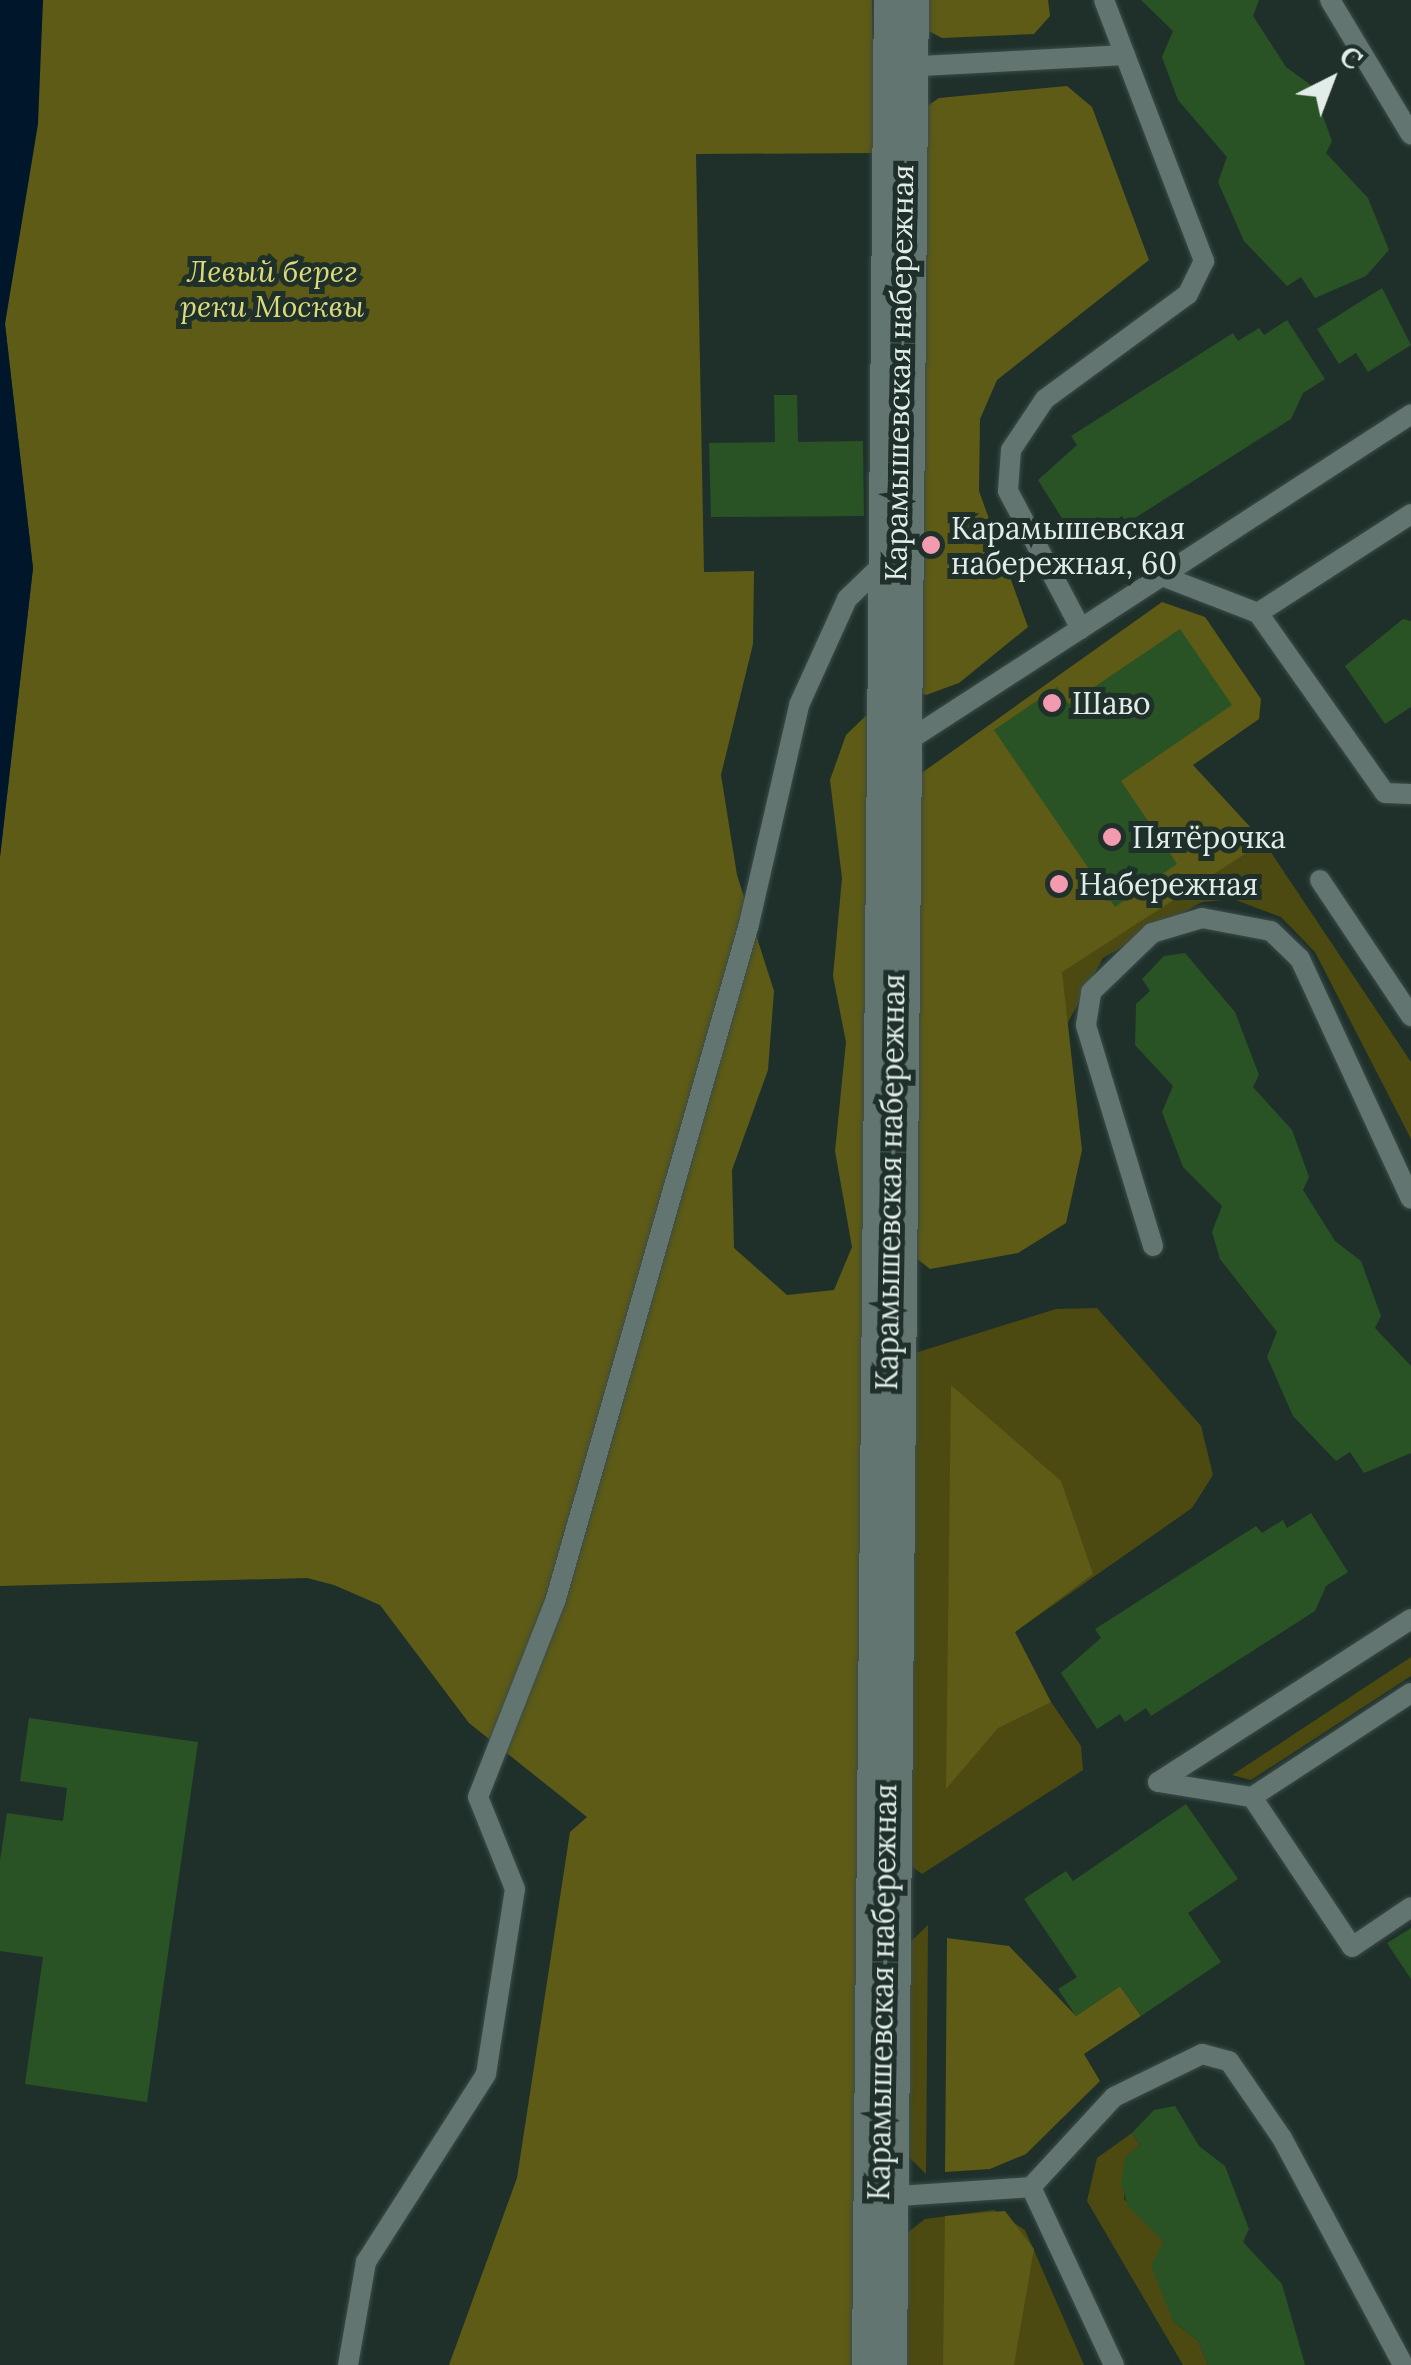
<!DOCTYPE html>
<meta charset="utf-8">
<style>
body{margin:0}
#map{position:relative;width:1411px;height:2365px;overflow:hidden;background:#1f302b;font-family:Lora,serif}
div>[style]{position:absolute}
.green>*{inset:0;background:#4c4a11}
.forest>*{inset:0;background:#5d5b15}
.water>*{inset:0;background:#00172b}
.building>*{inset:0;background:#295325}
.roads{filter:drop-shadow(0 0 2px #3c4b47) drop-shadow(0 0 2px #3c4b47)}
.lane>*{height:20px;margin:-10px;padding:0 10px;transform-origin:10px;border-radius:10px;background:#627570}
.secondary>*{height:55px;margin:-27.5px;padding:0 27.5px;transform-origin:27.5px;border-radius:27.5px;background:#627570}
.dots>*{width:28px;height:28px;translate:-50% -50%;box-sizing:border-box;border:5px solid #1f302b;border-radius:50%}
span{translate:-50% -50%;white-space:nowrap;text-align:center;line-height:1.15;-webkit-text-stroke:10px #1f302b;paint-order:stroke}
.park-label{font-size:30px;color:#dbd97a;font-style:italic}
.street-label{font-size:30px;color:#e2ece9}
.poi-label{font-size:30px;color:#e2ece9}
.left{translate:0 -50%;text-align:left}
.north{position:absolute;left:1281px;top:30px;width:100px;height:100px;-webkit-text-stroke:8px #1f302b;paint-order:stroke;rotate:42deg;font-size:28px;font-weight:700;line-height:40px;text-align:center;color:#e2ece9}
.north::after{content:'';display:block;margin:auto;width:35px;height:45px;background:#e2ece9;clip-path:polygon(50% 0,100% 100%,50% 72%,0 100%)}
</style>
<div id="map">
<div class="green">
<div style="clip-path:polygon(1264px 842px,1411px 1062px,1411px 1139px,1315px 952px,1281px 917px,1233px 899px,1202px 902px,1103px 958px,1067px 1024px,1061px 972px)"></div>
<div style="clip-path:polygon(1097px 1308px,1201px 1426px,1213px 1475px,1192px 1508px,1015px 1632px,1015px 1649px,1081px 1746px,1083px 1770px,922px 1874px,906px 1862px,915px 1353px,1056px 1309px)"></div>
<div style="clip-path:polygon(1411px 1657px,1411px 1676px,1251px 1780px,1232px 1775px)"></div>
<div style="clip-path:polygon(928px 1925px,926px 2174px,903px 2151px,905px 1947px)"></div>
<div style="clip-path:polygon(1132px 2133px,1140px 2145px,1125px 2158px,1124px 2199px,1163px 2241px,1173px 2321px,1198px 2341px,1208px 2365px,1183px 2365px,1087px 2201px,1097px 2158px)"></div>
<div style="clip-path:polygon(994px 2210px,1025px 2230px,1084px 2365px,902px 2365px,903px 2236px,925px 2219px)"></div>
</div>
<div class="forest">
<div style="clip-path:polygon(43px 0,872px 0,875px 153px,696px 154px,704px 572px,754px 571px,753px 644px,721px 775px,737px 875px,774px 991px,768px 1070px,732px 1170px,734px 1248px,787px 1295px,834px 1290px,852px 1247px,835px 1151px,846px 1042px,833px 976px,842px 878px,830px 780px,846px 735px,877px 705px,855px 2365px,449px 2365px,517px 2178px,570px 1832px,587px 1817px,469px 1723px,380px 1605px,334px 1585px,307px 1578px,0 1586px,0 857px,33px 568px,5px 324px)"></div>
<div style="clip-path:polygon(923px 0,1048px 0,1050px 16px,1034px 34px,942px 38px,923px 28px)"></div>
<div style="clip-path:polygon(1067px 86px,1092px 107px,1149px 260px,997px 380px,980px 419px,979px 491px,1028px 627px,959px 683px,926px 695px,917px 692px,923px 109px,939px 98px)"></div>
<div style="clip-path:polygon(1162px 602px,1205px 617px,1261px 699px,1259px 719px,1193px 765px,1264px 842px,1062px 972px,1082px 1150px,1066px 1223px,1018px 1253px,930px 1269px,912px 1255px,916px 777px)"></div>
<div style="clip-path:polygon(951px 1385px,1061px 1481px,1093px 1574px,1015px 1632px,1051px 1702px,998px 1728px,946px 1789px)"></div>
<div style="clip-path:polygon(947px 1938px,1009px 1946px,1076px 2016px,1120px 1986px,1141px 2016px,1084px 2054px,1100px 2081px,1026px 2154px,990px 2169px,945px 2172px)"></div>
<div style="clip-path:polygon(1005px 2211px,1034px 2249px,1014px 2365px,943px 2365px,945px 2216px)"></div>
</div>
<div class="water">
<div style="clip-path:polygon(0 0,43px 0,38px 124px,5px 324px,33px 568px,0 857px)"></div>
</div>
<div class="building">
<div style="clip-path:polygon(1141px 0,1259px 0,1253px 16px,1286px 67px,1312px 86px,1332px 141px,1326px 153px,1368px 198px,1389px 250px,1366px 276px,1315px 298px,1301px 277px,1287px 286px,1244px 241px,1218px 182px,1227px 157px,1178px 100px,1162px 57px,1173px 31px)"></div>
<div style="clip-path:polygon(1382px 288px,1411px 345px,1368px 372px,1356px 353px,1339px 364px,1317px 329px)"></div>
<div style="clip-path:polygon(1287px 320px,1325px 379px,1303px 393px,1291px 419px,1127px 523px,1122px 516px,1101px 529px,1097px 521px,1073px 536px,1038px 480px,1077px 445px,1071px 436px,1233px 333px,1238px 341px,1259px 328px,1264px 335px)"></div>
<div style="clip-path:polygon(774px 395px,797px 395px,798px 442px,863px 441px,864px 516px,711px 517px,709px 443px,775px 442px)"></div>
<div style="clip-path:polygon(1403px 619px,1411px 621px,1411px 707px,1385px 724px,1345px 666px)"></div>
<div style="clip-path:polygon(1180px 629px,1232px 705px,1121px 781px,1177px 864px,1115px 907px,994px 730px,1057px 687px,1069px 704px)"></div>
<div style="clip-path:polygon(1185px 953px,1235px 1012px,1259px 1075px,1253px 1087px,1292px 1130px,1309px 1177px,1303px 1190px,1335px 1241px,1361px 1261px,1381px 1316px,1375px 1328px,1411px 1366px,1411px 1453px,1364px 1473px,1350px 1452px,1336px 1461px,1293px 1416px,1267px 1357px,1277px 1332px,1220px 1259px,1212px 1232px,1222px 1206px,1183px 1167px,1162px 1112px,1173px 1086px,1135px 1045px,1136px 1004px,1150px 991px,1142px 979px,1164px 956px)"></div>
<div style="clip-path:polygon(1311px 1513px,1348px 1572px,1326px 1586px,1315px 1611px,1151px 1716px,1146px 1708px,1125px 1722px,1120px 1714px,1097px 1729px,1061px 1673px,1101px 1638px,1095px 1629px,1256px 1526px,1262px 1533px,1283px 1520px,1287px 1528px)"></div>
<div style="clip-path:polygon(29px 1718px,198px 1742px,147px 2102px,25px 2084px,43px 1957px,0 1951px,0 1861px,7px 1813px,63px 1821px,67px 1788px,20px 1781px)"></div>
<div style="clip-path:polygon(1186px 1804px,1238px 1879px,1188px 1913px,1221px 1962px,1141px 2016px,1120px 1986px,1076px 2016px,1058px 1989px,1077px 1977px,1024px 1899px,1066px 1871px,1073px 1881px)"></div>
<div style="clip-path:polygon(1411px 1928px,1411px 1979px,1387px 1943px)"></div>
<div style="clip-path:polygon(1175px 2106px,1199px 2146px,1225px 2166px,1249px 2229px,1243px 2242px,1282px 2284px,1305px 2365px,1208px 2365px,1198px 2341px,1173px 2321px,1151px 2266px,1163px 2241px,1128px 2206px,1121px 2183px,1125px 2158px,1140px 2145px,1132px 2133px,1154px 2110px)"></div>
</div>
<div class="roads">
<div class="lane">
<div style="left:1104px;top:0;width:59px;rotate:69.1deg"></div>
<div style="left:1330px;top:0;width:157px;rotate:59deg"></div>
<div style="left:904px;top:67px;width:221px;rotate:-3.1deg"></div>
<div style="left:1125px;top:55px;width:221px;rotate:69deg"></div>
<div style="left:1204px;top:261px;width:37px;rotate:116deg"></div>
<div style="left:1188px;top:294px;width:177px;rotate:143.7deg"></div>
<div style="left:1045px;top:399px;width:61px;rotate:123.7deg"></div>
<div style="left:1011px;top:450px;width:41px;rotate:94.2deg"></div>
<div style="left:1008px;top:491px;width:156px;rotate:62.1deg"></div>
<div style="left:1162px;top:576px;width:297px;rotate:-33deg"></div>
<div style="left:1258px;top:613px;width:220px;rotate:54.8deg"></div>
<div style="left:1385px;top:793px;width:26px;rotate:2deg"></div>
<div style="left:900px;top:746px;width:312px;rotate:-33deg"></div>
<div style="left:1162px;top:576px;width:103px;rotate:21.1deg"></div>
<div style="left:1258px;top:613px;width:182px;rotate:-32.9deg"></div>
<div style="left:1320px;top:880px;width:164px;rotate:56.2deg"></div>
<div style="left:1153px;top:1246px;width:231px;rotate:-106.9deg"></div>
<div style="left:1086px;top:1025px;width:33px;rotate:-81deg"></div>
<div style="left:1091px;top:992px;width:85px;rotate:-44deg"></div>
<div style="left:1152px;top:933px;width:52px;rotate:-16.7deg"></div>
<div style="left:1202px;top:918px;width:70px;rotate:10.7deg"></div>
<div style="left:1271px;top:931px;width:40px;rotate:44deg"></div>
<div style="left:1300px;top:959px;width:264px;rotate:65.2deg"></div>
<div style="left:1411px;top:1619px;width:301px;rotate:147.2deg"></div>
<div style="left:1158px;top:1782px;width:95px;rotate:9.1deg"></div>
<div style="left:1252px;top:1797px;width:180px;rotate:56.3deg"></div>
<div style="left:1352px;top:1947px;width:71px;rotate:-34.1deg"></div>
<div style="left:1252px;top:1797px;width:190px;rotate:-33.2deg"></div>
<div style="left:882px;top:2197px;width:149px;rotate:-3.8deg"></div>
<div style="left:348px;top:2365px;width:105px;rotate:-80.1deg"></div>
<div style="left:366px;top:2262px;width:223px;rotate:-57.4deg"></div>
<div style="left:486px;top:2074px;width:187px;rotate:-81.1deg"></div>
<div style="left:515px;top:1889px;width:99px;rotate:-111.9deg"></div>
<div style="left:478px;top:1797px;width:210px;rotate:-68.5deg"></div>
<div style="left:555px;top:1602px;width:705px;rotate:-74.03deg"></div>
<div style="left:749px;top:924px;width:225px;rotate:-77.1deg"></div>
<div style="left:799px;top:705px;width:116px;rotate:-65.6deg"></div>
<div style="left:847px;top:599px;width:53px;rotate:-44.2deg"></div>
<div style="left:1114px;top:2365px;width:196px;rotate:-115deg"></div>
<div style="left:1031px;top:2187px;width:122px;rotate:-47.3deg"></div>
<div style="left:1114px;top:2097px;width:98px;rotate:-26deg"></div>
<div style="left:1202px;top:2054px;width:28px;rotate:15deg"></div>
<div style="left:1229px;top:2061px;width:93px;rotate:55.5deg"></div>
<div style="left:1282px;top:2138px;width:257px;rotate:61.9deg"></div>
</div>
<div class="secondary">
<div style="left:879px;top:2365px;width:2365px;rotate:-89.47deg"></div>
</div>
</div>
<div class="dots">
<div style="left:931px;top:545px;background:#f29aaf"></div>
<div style="left:1052px;top:703px;background:#f29aaf"></div>
<div style="left:1112px;top:837px;background:#f29aaf"></div>
<div style="left:1059px;top:884px;background:#f29aaf"></div>
</div>
<div class="park-label">
<span style="left:272px;top:288px">Левый берег<br>реки Москвы</span>
</div>
<div class="street-label">
<span style="left:899px;top:373px;rotate:-89deg">Карамышевская набережная</span>
<span style="left:890px;top:1182px;rotate:-89deg">Карамышевская набережная</span>
<span style="left:882px;top:1992px;rotate:-89deg">Карамышевская набережная</span>
</div>
<div class="poi-label">
<span class="left" style="left:951px;top:545px">Карамышевская<br>набережная, 60</span>
<span class="left" style="left:1072px;top:703px">Шаво</span>
<span class="left" style="left:1132px;top:837px">Пятёрочка</span>
<span class="left" style="left:1079px;top:884px">Набережная</span>
</div>
<div class="north">С</div>
</div>
